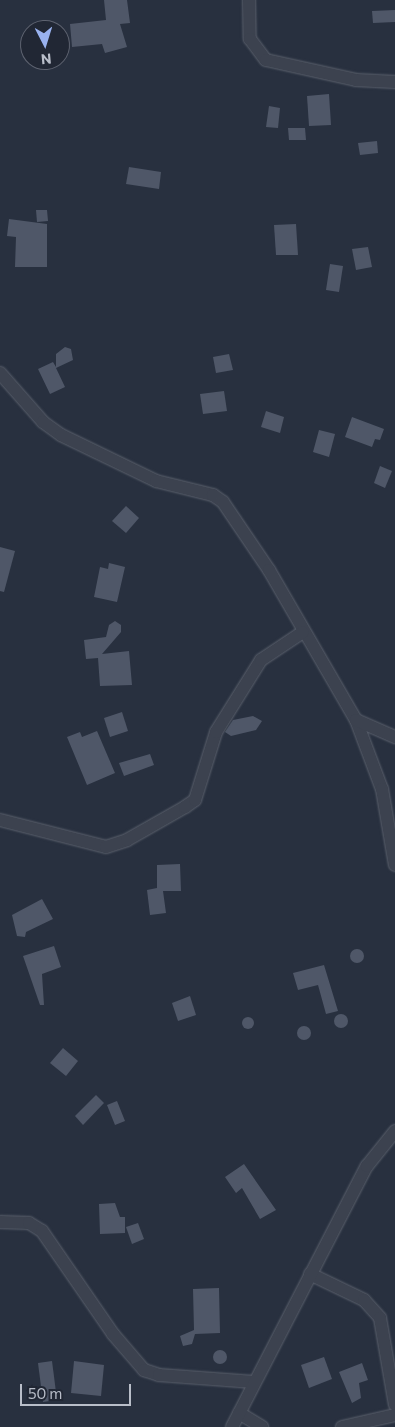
<!DOCTYPE html>
<style>
body{margin:0}
#map{position:relative;width:395px;height:1427px;overflow:hidden;background:#28303f;font-family:Commissioner,sans-serif}
div>[style]{position:absolute}
.building>*{inset:0;background:#4f5768}
.round{border-radius:50%}
.roads{filter:drop-shadow(0 0 1px #5a606c) drop-shadow(0 0 1px #5a606c)}
.street>*{height:12px;margin:-6px;padding:0 6px;transform-origin:6px;border-radius:6px;background:#3c424f}
span{translate:-50% -50%;white-space:nowrap;text-align:center;line-height:1.15;-webkit-text-stroke:4px #212734;paint-order:stroke}
.north{position:absolute;left:20px;top:20px;width:50px;height:50px;box-sizing:border-box;background:#212734;border:1px solid #5e6370;border-radius:50%;rotate:175deg;font-size:14px;font-weight:700;line-height:20px;text-align:center;color:#b9bec9}
.north::after{content:'';display:block;margin:auto;width:18px;height:22px;background:#99b2ef;clip-path:polygon(50% 0,100% 100%,50% 72%,0 100%)}
.scale{position:absolute;left:20px;top:1384px;width:111px;height:22px;box-sizing:border-box;border:2px solid #b9bec9;border-top:0;padding-left:6px;font-size:15px;line-height:18px;white-space:nowrap;color:#b9bec9;-webkit-text-stroke:4px #212734;paint-order:stroke}
</style>
<div id="map">
<div class="building">
<div style="clip-path:polygon(104px 0,127px 0,130px 23px,120px 24px,127px 47px,105px 53px,102px 44px,72px 47px,70px 24px,106px 20px)"></div>
<div style="clip-path:polygon(395px 10px,395px 22px,373px 23px,372px 11px)"></div>
<div style="clip-path:polygon(329px 94px,331px 125px,309px 126px,307px 96px)"></div>
<div style="clip-path:polygon(269px 106px,280px 108px,278px 128px,266px 127px)"></div>
<div style="clip-path:polygon(288px 128px,305px 128px,306px 140px,289px 140px)"></div>
<div style="clip-path:polygon(377px 141px,378px 153px,360px 155px,358px 143px)"></div>
<div style="clip-path:polygon(129px 167px,161px 172px,159px 189px,126px 184px)"></div>
<div style="clip-path:polygon(36px 210px,47px 210px,48px 221px,37px 222px)"></div>
<div style="clip-path:polygon(9px 219px,47px 224px,47px 267px,15px 267px,16px 237px,7px 236px)"></div>
<div style="clip-path:polygon(296px 224px,298px 255px,276px 255px,274px 225px)"></div>
<div style="clip-path:polygon(368px 247px,372px 267px,356px 270px,352px 249px)"></div>
<div style="clip-path:polygon(330px 264px,343px 266px,339px 292px,326px 290px)"></div>
<div style="clip-path:polygon(65px 347px,71px 349px,73px 360px,56px 368px,65px 387px,50px 394px,38px 369px,53px 362px,56px 367px,56px 354px)"></div>
<div style="clip-path:polygon(229px 354px,233px 370px,216px 373px,213px 357px)"></div>
<div style="clip-path:polygon(224px 391px,227px 411px,203px 414px,200px 394px)"></div>
<div style="clip-path:polygon(266px 411px,284px 417px,280px 433px,261px 427px)"></div>
<div style="clip-path:polygon(352px 417px,384px 429px,380px 440px,375px 439px,372px 447px,345px 437px)"></div>
<div style="clip-path:polygon(319px 430px,335px 434px,329px 457px,313px 452px)"></div>
<div style="clip-path:polygon(380px 466px,392px 471px,385px 488px,374px 483px)"></div>
<div style="clip-path:polygon(126px 506px,139px 518px,126px 533px,112px 521px)"></div>
<div style="clip-path:polygon(0 547px,15px 551px,4px 592px,0 591px)"></div>
<div style="clip-path:polygon(109px 563px,125px 567px,117px 602px,94px 597px,100px 567px,108px 569px)"></div>
<div style="clip-path:polygon(115px 621px,121px 625px,121px 632px,102px 654px,129px 651px,132px 685px,100px 686px,98px 658px,86px 659px,84px 640px,106px 637px,109px 625px)"></div>
<div style="clip-path:polygon(122px 712px,128px 731px,110px 737px,104px 718px)"></div>
<div style="clip-path:polygon(253px 716px,262px 721px,256px 730px,231px 736px,225px 732px,233px 720px)"></div>
<div style="clip-path:polygon(97px 731px,115px 773px,87px 785px,67px 737px,80px 732px,82px 737px)"></div>
<div style="clip-path:polygon(150px 754px,154px 765px,124px 776px,119px 763px)"></div>
<div style="clip-path:polygon(180px 864px,181px 891px,163px 891px,166px 913px,150px 915px,147px 890px,157px 888px,157px 865px)"></div>
<div style="clip-path:polygon(42px 899px,53px 919px,26px 932px,25px 937px,17px 936px,12px 915px)"></div>
<div style="clip-path:polygon(54px 946px,61px 967px,42px 974px,44px 1005px,40px 1005px,23px 956px)"></div>
<div class="round" style="left:350px;top:949px;width:14px;height:14px"></div>
<div style="clip-path:polygon(324px 965px,338px 1011px,326px 1014px,318px 985px,298px 990px,293px 973px)"></div>
<div style="clip-path:polygon(190px 996px,196px 1015px,178px 1021px,172px 1003px)"></div>
<div class="round" style="left:334px;top:1014px;width:14px;height:14px"></div>
<div class="round" style="left:242px;top:1017px;width:12px;height:12px"></div>
<div class="round" style="left:297px;top:1026px;width:14px;height:14px"></div>
<div style="clip-path:polygon(63px 1048px,78px 1061px,66px 1076px,50px 1063px)"></div>
<div style="clip-path:polygon(96px 1095px,104px 1103px,83px 1125px,75px 1116px)"></div>
<div style="clip-path:polygon(117px 1101px,125px 1121px,115px 1125px,107px 1105px)"></div>
<div style="clip-path:polygon(244px 1164px,276px 1210px,260px 1219px,242px 1188px,236px 1193px,225px 1177px)"></div>
<div style="clip-path:polygon(115px 1203px,120px 1217px,125px 1217px,125px 1233px,100px 1234px,99px 1204px)"></div>
<div style="clip-path:polygon(138px 1223px,144px 1239px,132px 1244px,126px 1227px)"></div>
<div style="clip-path:polygon(219px 1288px,220px 1333px,195px 1334px,192px 1344px,183px 1346px,180px 1336px,194px 1330px,193px 1289px)"></div>
<div class="round" style="left:213px;top:1350px;width:14px;height:14px"></div>
<div style="clip-path:polygon(324px 1357px,332px 1379px,309px 1388px,301px 1365px)"></div>
<div style="clip-path:polygon(52px 1361px,57px 1400px,43px 1402px,38px 1363px)"></div>
<div style="clip-path:polygon(74px 1361px,104px 1365px,101px 1396px,71px 1393px)"></div>
<div style="clip-path:polygon(362px 1363px,368px 1380px,359px 1383px,361px 1398px,352px 1403px,339px 1372px)"></div>
</div>
<div class="roads">
<div class="street">
<div style="left:249px;top:0;width:39px;rotate:89deg"></div>
<div style="left:250px;top:39px;width:26px;rotate:53deg"></div>
<div style="left:266px;top:60px;width:92px;rotate:12.5deg"></div>
<div style="left:356px;top:80px;width:39px;rotate:3deg"></div>
<div style="left:0;top:373px;width:65px;rotate:48.7deg"></div>
<div style="left:43px;top:422px;width:22px;rotate:36deg"></div>
<div style="left:61px;top:435px;width:106px;rotate:25.8deg"></div>
<div style="left:156px;top:481px;width:59px;rotate:13.8deg"></div>
<div style="left:213px;top:495px;width:12px;rotate:35deg"></div>
<div style="left:223px;top:502px;width:82px;rotate:55.9deg"></div>
<div style="left:269px;top:570px;width:173px;rotate:59.9deg"></div>
<div style="left:356px;top:720px;width:74px;rotate:69.4deg"></div>
<div style="left:382px;top:789px;width:77px;rotate:80.3deg"></div>
<div style="left:356px;top:720px;width:43px;rotate:23.6deg"></div>
<div style="left:0;top:820px;width:109px;rotate:14.3deg"></div>
<div style="left:106px;top:847px;width:22px;rotate:-18deg"></div>
<div style="left:127px;top:840px;width:67px;rotate:-29.6deg"></div>
<div style="left:185px;top:807px;width:12px;rotate:-35deg"></div>
<div style="left:195px;top:800px;width:71px;rotate:-72.8deg"></div>
<div style="left:216px;top:732px;width:85px;rotate:-58deg"></div>
<div style="left:261px;top:660px;width:50px;rotate:-33.7deg"></div>
<div style="left:0;top:1222px;width:29px;rotate:2deg"></div>
<div style="left:29px;top:1223px;width:15px;rotate:32deg"></div>
<div style="left:42px;top:1231px;width:125px;rotate:55.4deg"></div>
<div style="left:113px;top:1334px;width:48px;rotate:49.3deg"></div>
<div style="left:144px;top:1370px;width:16px;rotate:18deg"></div>
<div style="left:159px;top:1375px;width:95px;rotate:4.2deg"></div>
<div style="left:310px;top:1274px;width:60px;rotate:25.7deg"></div>
<div style="left:364px;top:1300px;width:24px;rotate:48deg"></div>
<div style="left:380px;top:1318px;width:88px;rotate:80.2deg"></div>
<div style="left:239px;top:1413px;width:27px;rotate:31deg"></div>
<div style="left:232px;top:1427px;width:294px;rotate:-62.7deg"></div>
<div style="left:367px;top:1166px;width:45px;rotate:-51.3deg"></div>
<div style="left:342px;top:1427px;width:54px;rotate:-12.8deg"></div>
</div>
</div>
<div class="north">N</div>
<div class="scale">50 m</div>
</div>
